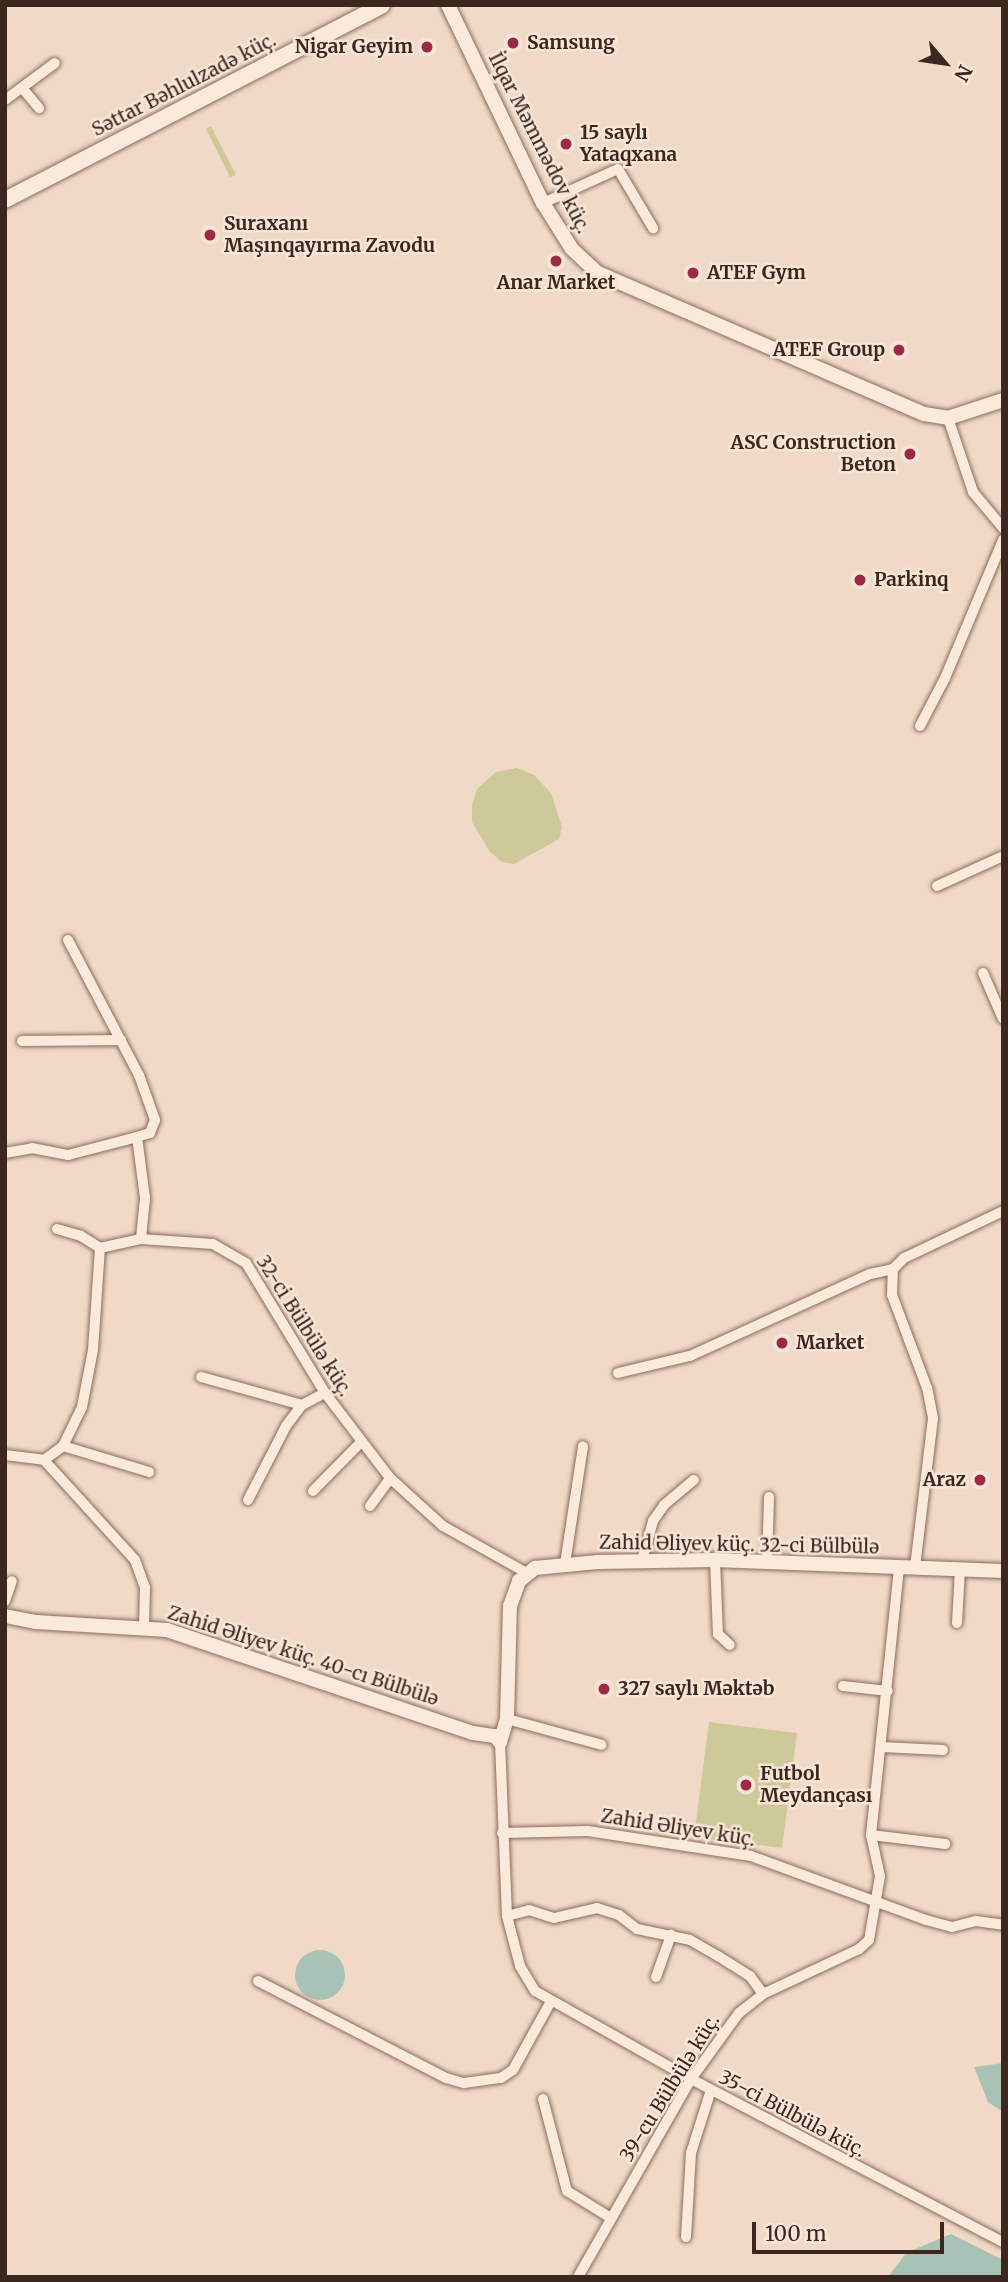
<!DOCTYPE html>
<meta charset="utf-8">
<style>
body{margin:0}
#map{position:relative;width:1008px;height:2282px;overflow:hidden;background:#f0dac7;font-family:Merriweather,serif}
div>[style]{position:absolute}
.green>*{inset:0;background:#cec99a}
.water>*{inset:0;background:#a8c3b5}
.round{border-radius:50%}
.roads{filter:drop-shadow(0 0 2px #8c6b5b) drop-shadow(0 0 2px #8c6b5b)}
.minor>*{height:10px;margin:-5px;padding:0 5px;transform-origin:5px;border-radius:5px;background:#faeadb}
.tertiary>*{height:14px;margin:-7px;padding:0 7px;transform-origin:7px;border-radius:7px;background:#faeadb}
.secondary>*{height:16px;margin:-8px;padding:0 8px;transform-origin:8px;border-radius:8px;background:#faeadb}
.dots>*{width:19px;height:19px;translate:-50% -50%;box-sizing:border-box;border:4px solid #f7e6d7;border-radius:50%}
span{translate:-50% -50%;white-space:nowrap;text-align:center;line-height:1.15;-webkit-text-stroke:5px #f7e6d7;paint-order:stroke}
.poi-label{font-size:19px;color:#3c271f;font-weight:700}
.left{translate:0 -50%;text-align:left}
.right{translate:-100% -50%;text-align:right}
.street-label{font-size:19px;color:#3c271f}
.frame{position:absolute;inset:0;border:7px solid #3c271f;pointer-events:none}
.north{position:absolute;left:910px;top:28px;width:70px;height:70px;-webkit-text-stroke:5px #f7e6d7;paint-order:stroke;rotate:119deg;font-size:19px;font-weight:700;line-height:28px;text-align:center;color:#3c271f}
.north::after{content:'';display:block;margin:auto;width:24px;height:32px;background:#3c271f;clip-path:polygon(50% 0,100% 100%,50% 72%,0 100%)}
.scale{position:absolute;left:752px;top:2222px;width:192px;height:32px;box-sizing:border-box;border:4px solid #3c271f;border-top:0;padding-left:9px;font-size:21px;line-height:24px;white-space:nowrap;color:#3c271f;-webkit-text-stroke:5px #f7e6d7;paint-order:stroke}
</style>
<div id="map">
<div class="green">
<div style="clip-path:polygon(211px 126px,236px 175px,230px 177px,206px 129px)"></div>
<div style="clip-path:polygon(517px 768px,534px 775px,551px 793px,562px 827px,559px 839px,514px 864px,502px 862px,490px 852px,472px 822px,472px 805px,477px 789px,496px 772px)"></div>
<div style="clip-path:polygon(709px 1722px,797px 1733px,782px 1848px,694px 1837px)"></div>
</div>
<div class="water">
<div class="round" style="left:295px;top:1950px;width:50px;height:50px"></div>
<div style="clip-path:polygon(1003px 2063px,1003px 2112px,988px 2102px,974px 2067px)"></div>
<div style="clip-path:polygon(951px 2234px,1003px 2260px,1003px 2277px,888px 2277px,906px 2253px)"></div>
</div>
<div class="roads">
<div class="minor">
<div style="left:23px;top:89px;width:25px;rotate:50deg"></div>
<div style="left:5px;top:100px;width:62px;rotate:-36.5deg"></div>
<div style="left:543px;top:203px;width:82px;rotate:-24.4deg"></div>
<div style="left:618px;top:169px;width:69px;rotate:59.3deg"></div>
<div style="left:948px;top:418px;width:78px;rotate:71.3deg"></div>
<div style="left:973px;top:492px;width:47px;rotate:50.2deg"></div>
<div style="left:920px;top:726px;width:54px;rotate:-62.5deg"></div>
<div style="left:945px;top:678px;width:150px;rotate:-67.2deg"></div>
<div style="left:937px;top:886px;width:72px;rotate:-24.4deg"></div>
<div style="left:68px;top:940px;width:153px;rotate:62.3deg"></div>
<div style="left:139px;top:1075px;width:48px;rotate:70.4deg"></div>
<div style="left:155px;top:1120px;width:14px;rotate:111deg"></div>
<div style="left:150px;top:1133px;width:14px;rotate:163deg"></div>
<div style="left:137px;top:1137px;width:62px;rotate:82.5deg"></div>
<div style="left:145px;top:1198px;width:41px;rotate:95.6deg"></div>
<div style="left:983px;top:973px;width:50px;rotate:66.5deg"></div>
<div style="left:22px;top:1041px;width:99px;rotate:-0.6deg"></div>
<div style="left:5px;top:1153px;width:27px;rotate:-10deg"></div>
<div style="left:32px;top:1148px;width:37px;rotate:11deg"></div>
<div style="left:68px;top:1155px;width:71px;rotate:-14.6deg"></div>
<div style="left:57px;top:1229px;width:25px;rotate:16deg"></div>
<div style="left:81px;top:1236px;width:22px;rotate:32deg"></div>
<div style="left:618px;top:1373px;width:74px;rotate:-13.3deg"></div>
<div style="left:690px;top:1356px;width:198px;rotate:-24.5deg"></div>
<div style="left:870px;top:1274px;width:24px;rotate:-12deg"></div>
<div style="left:201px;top:1377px;width:105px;rotate:15.5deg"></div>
<div style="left:63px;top:1446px;width:90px;rotate:16.8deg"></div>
<div style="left:5px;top:1455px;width:39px;rotate:7deg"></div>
<div style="left:44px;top:1460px;width:135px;rotate:47.7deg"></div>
<div style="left:135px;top:1560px;width:29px;rotate:70deg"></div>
<div style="left:145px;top:1587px;width:40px;rotate:91.4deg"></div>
<div style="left:44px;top:1460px;width:24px;rotate:-36deg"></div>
<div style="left:63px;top:1446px;width:43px;rotate:-64deg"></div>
<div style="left:82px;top:1407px;width:58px;rotate:-79.1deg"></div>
<div style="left:93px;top:1350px;width:102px;rotate:-86.1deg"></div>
<div style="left:100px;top:1248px;width:42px;rotate:-12.4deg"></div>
<div style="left:141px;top:1239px;width:72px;rotate:4deg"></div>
<div style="left:213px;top:1244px;width:38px;rotate:30deg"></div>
<div style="left:246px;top:1263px;width:152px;rotate:58.7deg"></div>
<div style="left:325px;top:1393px;width:107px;rotate:52.6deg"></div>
<div style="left:390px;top:1478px;width:72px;rotate:42.2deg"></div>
<div style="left:443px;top:1526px;width:94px;rotate:29.3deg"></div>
<div style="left:313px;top:1491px;width:67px;rotate:-45.6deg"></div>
<div style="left:248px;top:1500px;width:83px;rotate:-62.8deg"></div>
<div style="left:286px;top:1426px;width:26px;rotate:-53deg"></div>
<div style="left:302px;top:1405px;width:26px;rotate:-28deg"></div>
<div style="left:370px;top:1506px;width:34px;rotate:-54deg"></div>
<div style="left:642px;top:1560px;width:41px;rotate:-74.2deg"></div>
<div style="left:653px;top:1521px;width:19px;rotate:-55deg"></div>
<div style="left:664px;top:1505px;width:39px;rotate:-40deg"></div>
<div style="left:715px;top:1560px;width:74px;rotate:87.7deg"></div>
<div style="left:718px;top:1634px;width:16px;rotate:43deg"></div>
<div style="left:767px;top:1562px;width:65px;rotate:-88.2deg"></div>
<div style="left:565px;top:1564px;width:119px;rotate:-81.3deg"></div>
<div style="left:915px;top:1567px;width:150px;rotate:-83.1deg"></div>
<div style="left:933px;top:1418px;width:31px;rotate:-101deg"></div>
<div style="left:927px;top:1388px;width:99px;rotate:-110.6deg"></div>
<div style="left:892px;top:1295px;width:26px;rotate:-88deg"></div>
<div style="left:893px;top:1269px;width:16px;rotate:-45deg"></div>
<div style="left:904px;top:1258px;width:110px;rotate:-25.4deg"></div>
<div style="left:5px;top:1601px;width:21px;rotate:-71deg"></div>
<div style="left:957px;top:1623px;width:54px;rotate:-86.8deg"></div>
<div style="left:843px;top:1686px;width:45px;rotate:6.3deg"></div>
<div style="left:507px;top:1719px;width:98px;rotate:15.3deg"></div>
<div style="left:500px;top:1742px;width:174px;rotate:87.7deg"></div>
<div style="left:507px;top:1916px;width:52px;rotate:75.4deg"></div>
<div style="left:520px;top:1966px;width:29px;rotate:59deg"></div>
<div style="left:535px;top:1991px;width:179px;rotate:29.4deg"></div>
<div style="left:691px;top:2079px;width:352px;rotate:27.6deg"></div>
<div style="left:882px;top:1747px;width:61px;rotate:2.8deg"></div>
<div style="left:502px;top:1833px;width:86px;rotate:-1.3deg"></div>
<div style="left:588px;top:1831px;width:165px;rotate:8.7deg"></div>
<div style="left:751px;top:1856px;width:186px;rotate:20.1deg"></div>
<div style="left:926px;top:1920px;width:27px;rotate:15deg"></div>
<div style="left:952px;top:1927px;width:25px;rotate:-14deg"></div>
<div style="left:976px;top:1921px;width:27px;rotate:8deg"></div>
<div style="left:871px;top:1835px;width:75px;rotate:6.9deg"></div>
<div style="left:507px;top:1916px;width:23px;rotate:-15deg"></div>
<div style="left:529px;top:1910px;width:26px;rotate:18deg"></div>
<div style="left:554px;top:1918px;width:44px;rotate:-13.1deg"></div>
<div style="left:597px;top:1908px;width:23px;rotate:18deg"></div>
<div style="left:619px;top:1915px;width:23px;rotate:38deg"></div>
<div style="left:637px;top:1929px;width:54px;rotate:11.7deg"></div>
<div style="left:690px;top:1940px;width:32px;rotate:30deg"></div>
<div style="left:718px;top:1956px;width:38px;rotate:32deg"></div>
<div style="left:750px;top:1976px;width:22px;rotate:54deg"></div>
<div style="left:656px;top:1977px;width:45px;rotate:-70.3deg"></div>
<div style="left:258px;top:1981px;width:212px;rotate:27.3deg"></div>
<div style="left:446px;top:2078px;width:19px;rotate:16deg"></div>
<div style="left:464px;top:2083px;width:37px;rotate:-8deg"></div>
<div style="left:501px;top:2078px;width:14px;rotate:-34deg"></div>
<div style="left:513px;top:2070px;width:77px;rotate:-61.1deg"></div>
<div style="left:543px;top:2099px;width:95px;rotate:75.4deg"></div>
<div style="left:567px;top:2191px;width:52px;rotate:31.5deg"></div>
<div style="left:686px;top:2237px;width:84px;rotate:-86.6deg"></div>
<div style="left:691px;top:2153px;width:66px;rotate:-72.4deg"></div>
<div style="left:578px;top:2277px;width:228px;rotate:-60.3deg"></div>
<div style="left:691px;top:2079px;width:82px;rotate:-54deg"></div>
<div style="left:739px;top:2013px;width:31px;rotate:-38deg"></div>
<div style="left:763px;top:1994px;width:106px;rotate:-25.1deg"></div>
<div style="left:859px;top:1949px;width:13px;rotate:-42deg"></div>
<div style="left:869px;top:1940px;width:65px;rotate:-80.2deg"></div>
<div style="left:880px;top:1876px;width:42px;rotate:-102.4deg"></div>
<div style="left:871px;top:1835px;width:269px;rotate:-84deg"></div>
</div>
<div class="tertiary">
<div style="left:448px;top:5px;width:220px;rotate:64.4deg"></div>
<div style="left:543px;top:203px;width:54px;rotate:57.8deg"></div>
<div style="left:572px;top:249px;width:35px;rotate:43deg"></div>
<div style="left:598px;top:273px;width:355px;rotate:23.4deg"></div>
<div style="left:924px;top:414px;width:24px;rotate:9deg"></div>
<div style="left:948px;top:418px;width:58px;rotate:-18.1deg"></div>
<div style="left:5px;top:1616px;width:32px;rotate:11deg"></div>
<div style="left:36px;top:1622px;width:131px;rotate:3.5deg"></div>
<div style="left:167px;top:1630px;width:323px;rotate:18.6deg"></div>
<div style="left:473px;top:1733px;width:22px;rotate:8deg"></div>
<div style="left:495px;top:1736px;width:8px;rotate:50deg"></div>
<div style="left:500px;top:1742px;width:24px;rotate:-73deg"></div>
<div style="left:507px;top:1719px;width:113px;rotate:-88.5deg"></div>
<div style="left:510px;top:1606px;width:27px;rotate:-70deg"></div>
<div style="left:519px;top:1581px;width:21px;rotate:-39deg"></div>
<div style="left:535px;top:1568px;width:63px;rotate:-5.4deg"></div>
<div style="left:598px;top:1562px;width:117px;rotate:-1deg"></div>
<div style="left:715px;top:1560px;width:288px;rotate:2.2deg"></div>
</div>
<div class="secondary">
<div style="left:5px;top:200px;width:424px;rotate:-27.3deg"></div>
</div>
</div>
<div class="dots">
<div style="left:513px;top:43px;background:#9c2a44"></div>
<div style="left:427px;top:47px;background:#9c2a44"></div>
<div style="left:566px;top:144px;background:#9c2a44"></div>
<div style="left:210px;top:235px;background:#9c2a44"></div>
<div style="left:556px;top:261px;background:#9c2a44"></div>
<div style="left:693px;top:273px;background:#9c2a44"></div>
<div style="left:899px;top:350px;background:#9c2a44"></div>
<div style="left:910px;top:454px;background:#9c2a44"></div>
<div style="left:860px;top:580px;background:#9c2a44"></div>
<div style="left:782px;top:1343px;background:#9c2a44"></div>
<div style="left:980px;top:1480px;background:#9c2a44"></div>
<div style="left:604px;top:1689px;background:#9c2a44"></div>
<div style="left:746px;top:1785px;background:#9c2a44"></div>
</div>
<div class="poi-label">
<span class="left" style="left:527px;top:43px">Samsung</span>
<span class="right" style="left:413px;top:47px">Nigar Geyim</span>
<span class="left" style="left:580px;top:144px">15 saylı<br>Yataqxana</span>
<span class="left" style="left:224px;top:235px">Suraxanı<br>Maşınqayırma Zavodu</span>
<span class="left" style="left:707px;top:273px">ATEF Gym</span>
<span style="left:556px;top:283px">Anar Market</span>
<span class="right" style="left:885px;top:350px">ATEF Group</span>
<span class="right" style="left:896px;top:454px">ASC Construction<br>Beton</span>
<span class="left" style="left:874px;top:580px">Parkinq</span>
<span class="left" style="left:796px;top:1343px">Market</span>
<span class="right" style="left:966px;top:1480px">Araz</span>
<span class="left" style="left:618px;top:1689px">327 saylı Məktəb</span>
<span class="left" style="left:760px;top:1785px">Futbol<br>Meydançası</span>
</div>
<div class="street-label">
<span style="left:184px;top:85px;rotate:-27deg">Səttar Bəhlulzadə küç.</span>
<span style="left:539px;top:143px;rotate:63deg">İlqar Məmmədov küç.</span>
<span style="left:304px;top:1326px;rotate:58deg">32-ci Bülbülə küç.</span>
<span style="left:739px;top:1545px;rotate:1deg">Zahid Əliyev küç. 32-ci Bülbülə</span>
<span style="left:303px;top:1656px;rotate:18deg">Zahid Əliyev küç. 40-cı Bülbülə</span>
<span style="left:678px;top:1828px;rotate:9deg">Zahid Əliyev küç.</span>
<span style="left:670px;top:2088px;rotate:-58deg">39-cu Bülbülə küç.</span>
<span style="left:792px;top:2114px;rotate:28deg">35-ci Bülbülə küç.</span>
</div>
<div class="frame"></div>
<div class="north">N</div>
<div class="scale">100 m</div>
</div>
